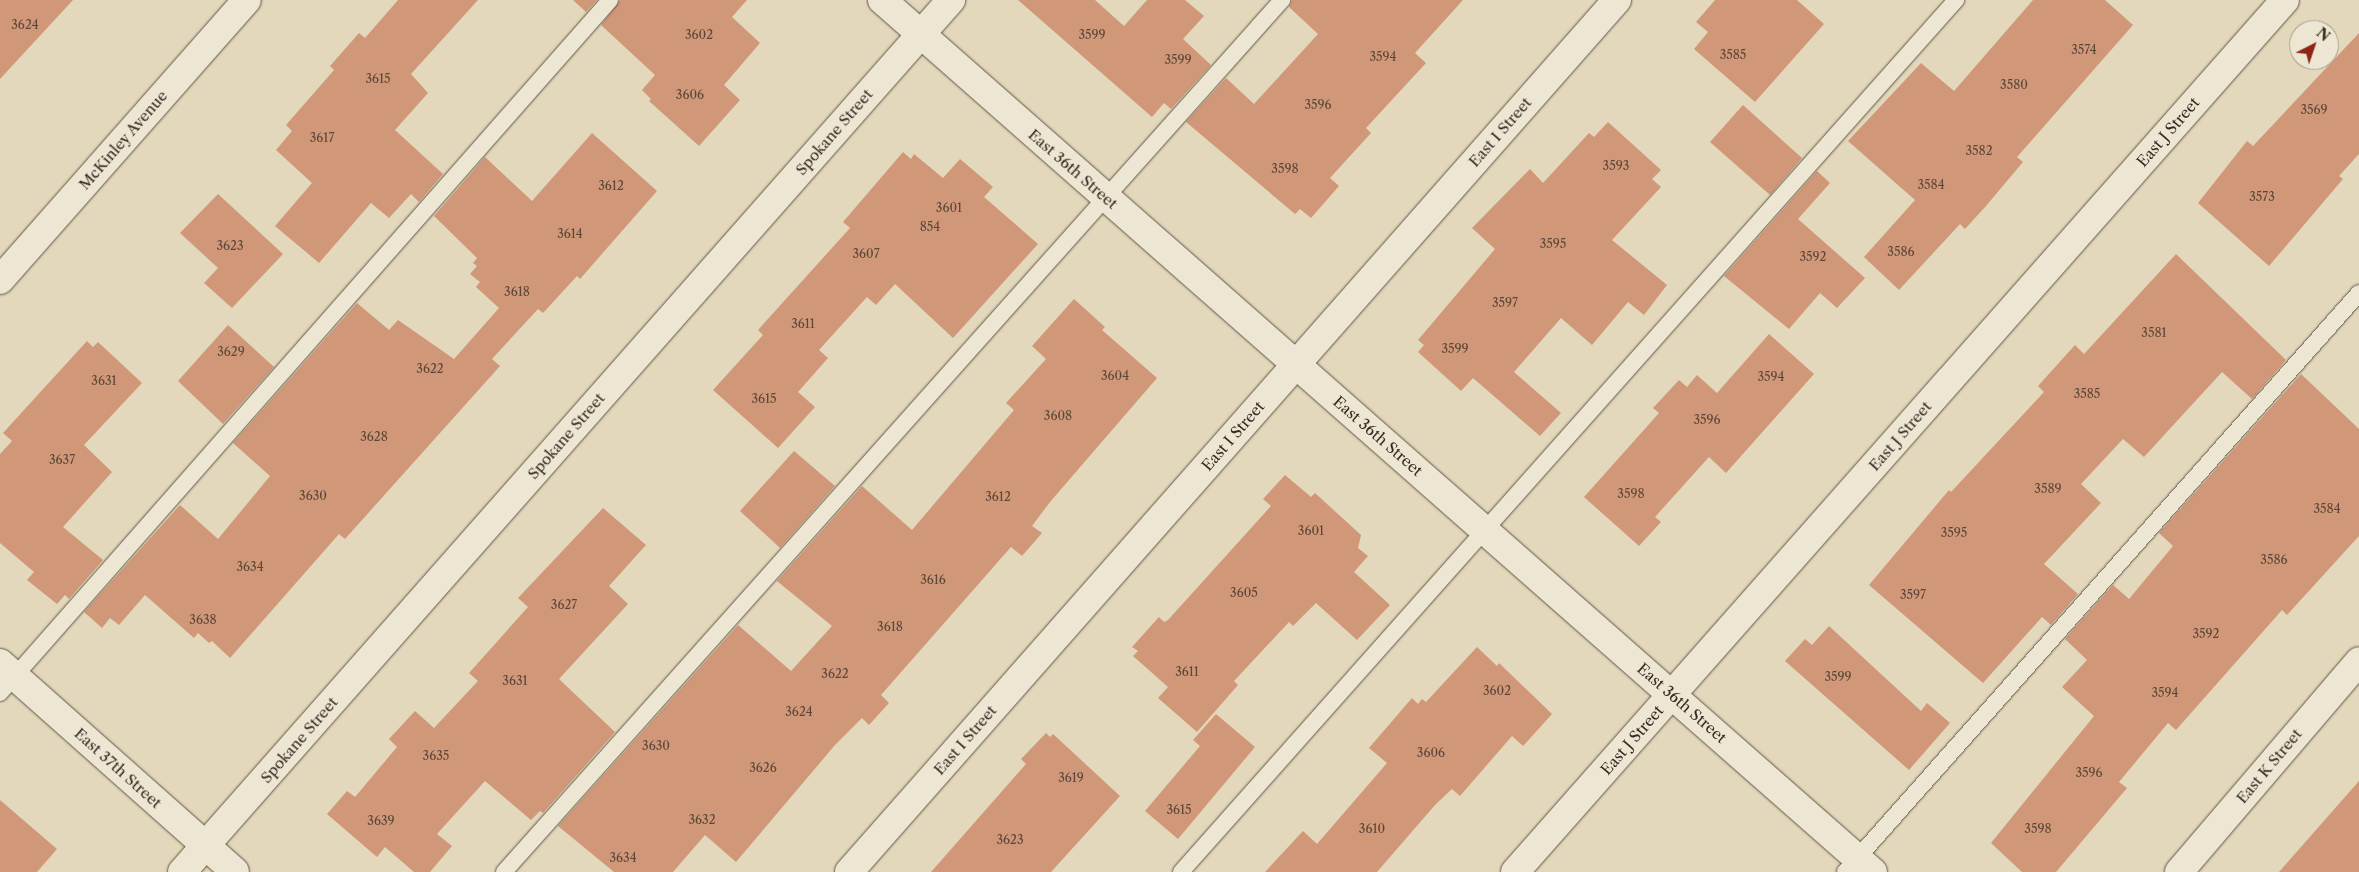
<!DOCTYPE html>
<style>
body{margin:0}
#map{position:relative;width:2359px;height:872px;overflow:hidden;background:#e3d8bb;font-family:"Libre Caslon Text",serif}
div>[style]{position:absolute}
.building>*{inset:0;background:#d09878}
.roads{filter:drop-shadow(0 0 1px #615648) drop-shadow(0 0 1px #615648)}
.service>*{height:16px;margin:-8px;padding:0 8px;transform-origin:8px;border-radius:8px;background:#ede6d3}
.minor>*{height:28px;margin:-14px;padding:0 14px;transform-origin:14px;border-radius:14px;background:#ede6d3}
.tertiary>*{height:28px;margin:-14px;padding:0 14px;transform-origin:14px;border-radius:14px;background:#ede6d3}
span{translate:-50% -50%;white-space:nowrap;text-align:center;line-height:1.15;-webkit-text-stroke:4px #ede6d3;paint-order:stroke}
.number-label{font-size:12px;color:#5c4638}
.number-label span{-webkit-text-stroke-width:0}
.street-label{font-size:15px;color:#362a22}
.north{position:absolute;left:2289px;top:20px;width:50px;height:50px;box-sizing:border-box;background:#ede6d3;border:1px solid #a49b8c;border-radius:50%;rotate:41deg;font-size:14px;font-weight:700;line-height:20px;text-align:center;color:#362a22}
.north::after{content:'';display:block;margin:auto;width:18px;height:22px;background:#8f2418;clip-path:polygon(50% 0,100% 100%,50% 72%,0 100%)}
</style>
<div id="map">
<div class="building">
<div style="clip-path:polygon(0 0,73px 0,0 79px)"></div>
<div style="clip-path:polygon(398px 0,478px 0,411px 74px,428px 93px,395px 130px,443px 174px,419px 202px,411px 194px,389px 218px,371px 203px,319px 263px,275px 226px,312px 183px,276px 150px,292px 131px,286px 125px,334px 70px,330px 66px,359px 33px,365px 38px)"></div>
<div style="clip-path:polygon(573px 0,597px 0,586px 12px)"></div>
<div style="clip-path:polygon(620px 0,747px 0,732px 17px,760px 43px,724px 85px,740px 100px,699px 146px,649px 101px,651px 99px,642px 90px,655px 75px,601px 25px)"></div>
<div style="clip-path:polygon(1018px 0,1095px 0,1124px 26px,1147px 0,1185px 0,1204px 16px,1183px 39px,1211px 65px,1171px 109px,1164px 103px,1152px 117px)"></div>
<div style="clip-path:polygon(1292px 0,1463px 0,1415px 53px,1426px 63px,1366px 128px,1371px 133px,1330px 178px,1339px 186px,1311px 218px,1300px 209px,1295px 214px,1186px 122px,1226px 78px,1254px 104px,1318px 34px,1289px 7px)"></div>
<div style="clip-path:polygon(1715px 0,1797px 0,1824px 24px,1755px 102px,1694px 49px,1708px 32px,1696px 22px)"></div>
<div style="clip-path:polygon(2033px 0,2105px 0,2133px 25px,2017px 157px,2023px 162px,1986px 206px,1965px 229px,1960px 224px,1899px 290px,1864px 257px,1915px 200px,1848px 141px,1921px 63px,1954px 91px)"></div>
<div style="clip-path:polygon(2359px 33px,2359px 154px,2339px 176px,2343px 179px,2269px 266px,2198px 203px,2247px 141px,2253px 146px)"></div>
<div style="clip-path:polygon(1743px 105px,1802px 158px,1770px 195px,1710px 142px)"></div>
<div style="clip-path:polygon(1608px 122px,1661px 170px,1652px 179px,1661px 187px,1612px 240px,1667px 285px,1644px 315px,1628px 302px,1592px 345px,1561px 318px,1514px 372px,1561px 413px,1540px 436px,1473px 378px,1461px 391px,1418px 352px,1424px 345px,1418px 340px,1495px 249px,1472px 228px,1530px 169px,1543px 183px,1589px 133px,1594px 137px)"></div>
<div style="clip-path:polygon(592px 133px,657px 191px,580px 279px,577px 276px,543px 313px,538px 309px,492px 359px,500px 366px,345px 539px,339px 534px,230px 658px,212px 641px,209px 643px,198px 633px,194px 638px,145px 595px,119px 625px,110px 618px,102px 628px,84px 612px,180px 505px,218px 539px,270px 476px,233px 443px,357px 303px,389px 330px,398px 320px,454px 359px,499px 308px,476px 287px,480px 282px,470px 274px,477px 266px,473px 263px,477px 258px,434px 216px,485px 157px,532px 201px)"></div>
<div style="clip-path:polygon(903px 152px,911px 159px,914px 154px,943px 178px,960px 159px,993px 187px,984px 197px,1038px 244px,953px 338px,895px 284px,876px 305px,867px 297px,819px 350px,828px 358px,798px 392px,815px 407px,778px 448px,713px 390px,763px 335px,758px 330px,850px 228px,843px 222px)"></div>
<div style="clip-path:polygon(1817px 171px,1830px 183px,1798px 219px,1865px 278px,1837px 308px,1820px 293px,1789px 329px,1724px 276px)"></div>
<div style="clip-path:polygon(218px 194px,283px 254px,232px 308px,204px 283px,218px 268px,180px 233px)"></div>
<div style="clip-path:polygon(2176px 254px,2286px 360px,2252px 399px,2222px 372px,2144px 457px,2123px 439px,2081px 484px,2101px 503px,2044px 564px,2078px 594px,2051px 625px,2042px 617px,1983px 683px,1869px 585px,1949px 490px,1951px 492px,2044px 392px,2038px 386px,2075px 345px,2084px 354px)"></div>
<div style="clip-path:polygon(1074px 299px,1105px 327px,1102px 330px,1157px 378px,1050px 502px,1032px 526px,1042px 533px,1022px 556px,1011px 547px,881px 695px,889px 703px,869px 725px,862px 718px,835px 745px,736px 862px,705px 835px,673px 872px,614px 872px,558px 826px,738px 625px,791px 671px,832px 626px,777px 581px,862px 486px,912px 530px,1014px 410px,1006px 403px,1046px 359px,1032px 346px)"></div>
<div style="clip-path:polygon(228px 325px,274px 367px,223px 424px,178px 381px)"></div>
<div style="clip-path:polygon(1769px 334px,1814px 374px,1726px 473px,1709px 457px,1655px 517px,1661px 522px,1639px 546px,1584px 497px,1659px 413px,1653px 408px,1679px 380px,1687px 387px,1697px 375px,1717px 393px)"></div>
<div style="clip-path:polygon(87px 341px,93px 347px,98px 342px,142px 383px,84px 445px,112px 472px,63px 527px,103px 560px,69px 599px,65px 595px,57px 604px,27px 580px,34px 572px,0 543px,0 454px,12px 441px,3px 433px)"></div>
<div style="clip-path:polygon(2301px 374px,2359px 429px,2359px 536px,2287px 615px,2282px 610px,2176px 730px,2168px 723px,2119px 782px,2127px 788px,2056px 872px,2022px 872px,1991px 843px,2094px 716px,2062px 687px,2087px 660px,2065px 639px,2113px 585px,2129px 599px,2173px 546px,2159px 533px)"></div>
<div style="clip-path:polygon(794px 451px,835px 486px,780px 548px,740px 511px)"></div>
<div style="clip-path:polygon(1285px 475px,1311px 497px,1315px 493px,1361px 535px,1358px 548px,1368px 556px,1354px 572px,1390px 605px,1357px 640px,1316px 603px,1293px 626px,1289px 622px,1234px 681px,1238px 685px,1197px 732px,1158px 698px,1168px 687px,1133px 656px,1138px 651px,1132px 647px,1159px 617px,1164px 622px,1168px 620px,1271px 506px,1263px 499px)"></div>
<div style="clip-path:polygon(603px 508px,646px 545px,609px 586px,628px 604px,559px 679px,615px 732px,543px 813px,540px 811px,531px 820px,485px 781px,437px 834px,452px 846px,430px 872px,414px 872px,385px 847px,377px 857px,327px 814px,347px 791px,355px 797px,397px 747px,389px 739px,415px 711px,434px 728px,478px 681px,469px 673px,528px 607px,518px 598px)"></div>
<div style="clip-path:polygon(1829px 626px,1921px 711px,1927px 703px,1950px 723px,1909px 770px,1785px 661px,1805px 639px,1812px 645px)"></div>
<div style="clip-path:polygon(1477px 647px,1497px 666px,1499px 663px,1552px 714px,1523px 746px,1512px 736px,1460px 796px,1452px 789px,1435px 805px,1377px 872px,1265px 872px,1303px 831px,1317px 844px,1387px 763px,1369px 748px,1412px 698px,1418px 704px,1422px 699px,1426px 702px)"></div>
<div style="clip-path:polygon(1216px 714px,1255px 747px,1178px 839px,1145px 811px,1200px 746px,1193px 740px)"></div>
<div style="clip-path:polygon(1046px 733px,1050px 737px,1053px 734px,1120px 796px,1051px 872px,931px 872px,1026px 764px,1021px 759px)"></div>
<div style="clip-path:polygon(2359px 781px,2359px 872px,2279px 872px)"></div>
<div style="clip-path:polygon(0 800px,57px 849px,37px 872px,0 872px)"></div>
</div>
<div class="roads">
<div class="service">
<div style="left:0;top:693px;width:923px;rotate:-48.64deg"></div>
<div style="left:504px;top:872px;width:1169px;rotate:-48.26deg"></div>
<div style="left:1181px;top:872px;width:1167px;rotate:-48.37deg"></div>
<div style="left:1845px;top:872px;width:774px;rotate:-48.4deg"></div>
</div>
<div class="minor">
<div style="left:882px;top:0;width:1320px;rotate:41.35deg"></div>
<div style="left:0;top:663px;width:314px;rotate:41.6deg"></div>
<div style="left:182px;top:872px;width:1163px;rotate:-48.59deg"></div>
<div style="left:849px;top:872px;width:1162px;rotate:-48.63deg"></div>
<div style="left:1515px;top:872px;width:1163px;rotate:-48.55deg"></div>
<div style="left:2179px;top:872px;width:277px;rotate:-49.5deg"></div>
</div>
<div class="tertiary">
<div style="left:0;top:280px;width:373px;rotate:-48.6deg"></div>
</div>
</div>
<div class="number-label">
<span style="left:25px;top:25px">3624</span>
<span style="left:699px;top:35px">3602</span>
<span style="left:1092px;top:35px">3599</span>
<span style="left:2084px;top:50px">3574</span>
<span style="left:1733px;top:55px">3585</span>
<span style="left:1383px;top:57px">3594</span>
<span style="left:1178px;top:60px">3599</span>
<span style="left:378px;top:79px">3615</span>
<span style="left:2014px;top:85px">3580</span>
<span style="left:690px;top:95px">3606</span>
<span style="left:1318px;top:105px">3596</span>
<span style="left:2314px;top:110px">3569</span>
<span style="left:322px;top:138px">3617</span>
<span style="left:1979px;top:151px">3582</span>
<span style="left:1616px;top:166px">3593</span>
<span style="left:1285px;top:169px">3598</span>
<span style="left:1931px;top:185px">3584</span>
<span style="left:611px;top:186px">3612</span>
<span style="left:2262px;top:197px">3573</span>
<span style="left:949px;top:208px">3601</span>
<span style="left:930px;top:227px">854</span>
<span style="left:570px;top:234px">3614</span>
<span style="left:1553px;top:244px">3595</span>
<span style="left:230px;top:246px">3623</span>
<span style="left:1901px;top:252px">3586</span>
<span style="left:866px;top:254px">3607</span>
<span style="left:1813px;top:257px">3592</span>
<span style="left:517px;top:292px">3618</span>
<span style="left:1505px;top:303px">3597</span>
<span style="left:803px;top:324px">3611</span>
<span style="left:2154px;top:333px">3581</span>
<span style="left:1455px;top:349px">3599</span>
<span style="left:231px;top:352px">3629</span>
<span style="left:430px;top:369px">3622</span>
<span style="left:1115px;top:376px">3604</span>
<span style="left:1771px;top:377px">3594</span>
<span style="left:104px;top:381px">3631</span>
<span style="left:2087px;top:394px">3585</span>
<span style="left:764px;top:399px">3615</span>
<span style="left:1058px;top:416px">3608</span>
<span style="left:1707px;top:420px">3596</span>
<span style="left:374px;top:437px">3628</span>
<span style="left:62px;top:460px">3637</span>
<span style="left:2048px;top:489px">3589</span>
<span style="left:1631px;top:494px">3598</span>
<span style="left:313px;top:496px">3630</span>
<span style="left:998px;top:497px">3612</span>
<span style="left:2327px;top:509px">3584</span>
<span style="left:1311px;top:531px">3601</span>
<span style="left:1954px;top:533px">3595</span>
<span style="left:2274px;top:560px">3586</span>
<span style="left:250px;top:567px">3634</span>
<span style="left:933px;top:580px">3616</span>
<span style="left:1244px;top:593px">3605</span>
<span style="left:1913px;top:595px">3597</span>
<span style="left:564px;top:605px">3627</span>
<span style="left:203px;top:620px">3638</span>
<span style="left:890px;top:627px">3618</span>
<span style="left:2206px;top:634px">3592</span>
<span style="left:1187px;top:672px">3611</span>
<span style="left:835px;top:674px">3622</span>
<span style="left:1838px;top:677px">3599</span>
<span style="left:515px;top:681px">3631</span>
<span style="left:1497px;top:691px">3602</span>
<span style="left:2165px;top:693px">3594</span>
<span style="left:799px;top:712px">3624</span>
<span style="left:656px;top:746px">3630</span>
<span style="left:1431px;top:753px">3606</span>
<span style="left:436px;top:756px">3635</span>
<span style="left:763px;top:768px">3626</span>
<span style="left:2089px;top:773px">3596</span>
<span style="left:1071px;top:778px">3619</span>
<span style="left:1179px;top:810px">3615</span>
<span style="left:702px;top:820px">3632</span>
<span style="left:381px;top:821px">3639</span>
<span style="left:1372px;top:829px">3610</span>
<span style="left:2038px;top:829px">3598</span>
<span style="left:1010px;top:840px">3623</span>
<span style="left:623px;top:858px">3634</span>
</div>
<div class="street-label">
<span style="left:834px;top:132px;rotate:-49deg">Spokane Street</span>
<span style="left:1500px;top:132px;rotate:-49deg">East I Street</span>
<span style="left:2168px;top:132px;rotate:-49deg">East J Street</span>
<span style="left:123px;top:140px;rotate:-49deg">McKinley Avenue</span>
<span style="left:1073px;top:169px;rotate:41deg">East 36th Street</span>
<span style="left:566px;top:436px;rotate:-49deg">Spokane Street</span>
<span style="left:1233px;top:436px;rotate:-49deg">East I Street</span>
<span style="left:1378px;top:436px;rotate:41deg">East 36th Street</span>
<span style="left:1900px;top:436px;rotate:-49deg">East J Street</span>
<span style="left:1682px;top:703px;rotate:41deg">East 36th Street</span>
<span style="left:299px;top:740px;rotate:-49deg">Spokane Street</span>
<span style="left:965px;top:740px;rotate:-49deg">East I Street</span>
<span style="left:1632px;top:740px;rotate:-49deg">East J Street</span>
<span style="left:2269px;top:766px;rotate:-50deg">East K Street</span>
<span style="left:118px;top:768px;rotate:42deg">East 37th Street</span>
</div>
<div class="north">N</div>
</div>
